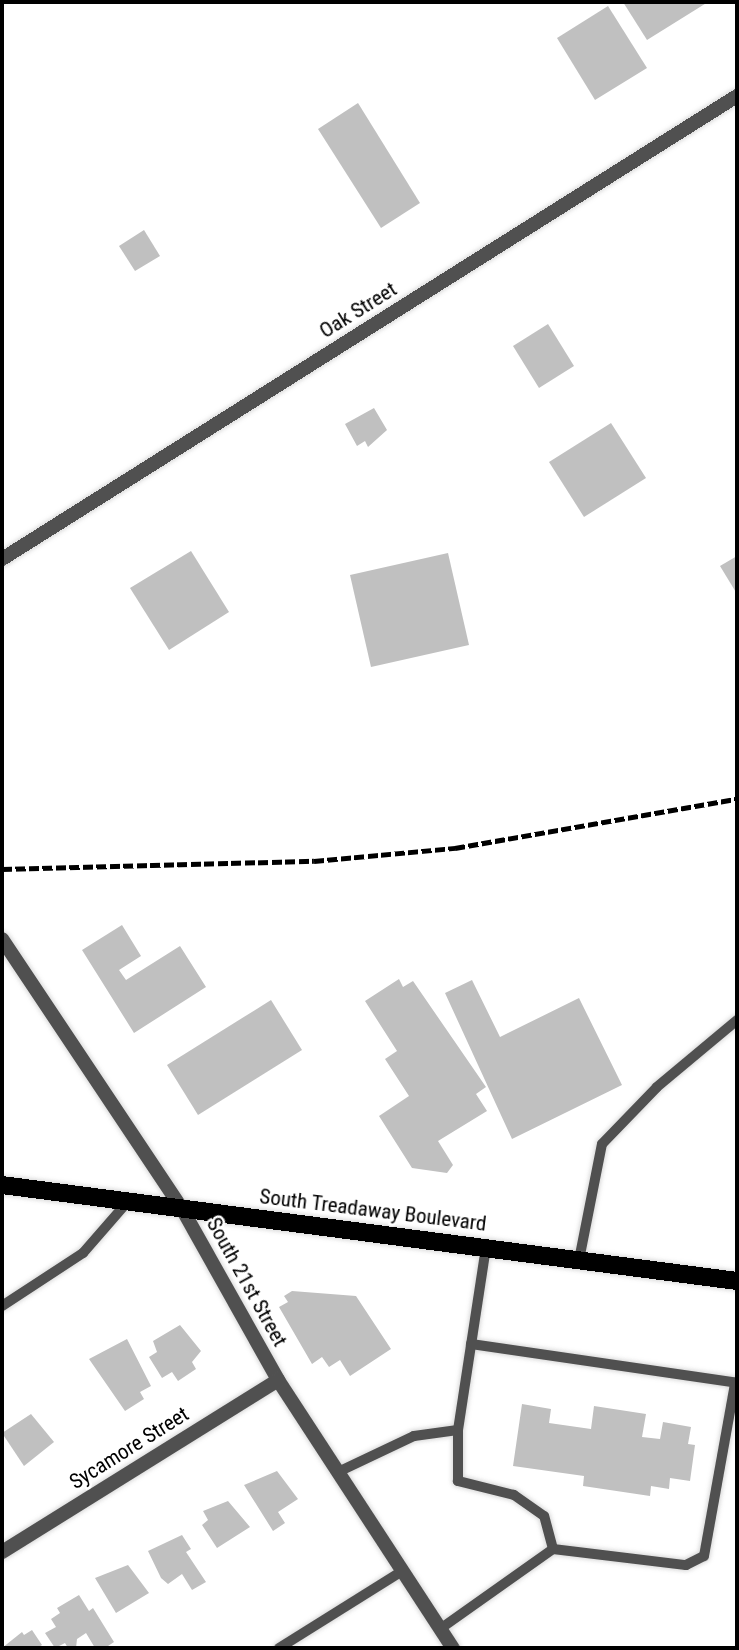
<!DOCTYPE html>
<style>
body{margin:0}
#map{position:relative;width:739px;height:1650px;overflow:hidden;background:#fff;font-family:"Roboto Condensed",sans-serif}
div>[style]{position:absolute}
.building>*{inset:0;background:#c0c0c0}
.roads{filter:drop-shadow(0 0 2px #dbdbdb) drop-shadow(0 0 2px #dbdbdb)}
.service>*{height:10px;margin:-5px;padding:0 5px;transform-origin:5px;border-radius:5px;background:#505050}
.minor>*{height:14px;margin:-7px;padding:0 7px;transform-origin:7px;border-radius:7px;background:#505050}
.primary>*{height:18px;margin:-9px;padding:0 9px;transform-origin:9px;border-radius:9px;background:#000}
.rail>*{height:5px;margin-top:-2.5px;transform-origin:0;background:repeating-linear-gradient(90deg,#000 0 10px,transparent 0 13.5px)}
span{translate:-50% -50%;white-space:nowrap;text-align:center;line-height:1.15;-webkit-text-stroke:5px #fff;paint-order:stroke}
.street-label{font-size:21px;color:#000}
.frame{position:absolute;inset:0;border:4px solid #000;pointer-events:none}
</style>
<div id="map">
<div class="building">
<div style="clip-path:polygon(623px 2px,708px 2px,647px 40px)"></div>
<div style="clip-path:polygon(608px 6px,647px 68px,595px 100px,557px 38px)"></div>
<div style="clip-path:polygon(358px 103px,420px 203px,381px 228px,318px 129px)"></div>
<div style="clip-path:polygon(144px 230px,160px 256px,135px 271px,119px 246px)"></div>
<div style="clip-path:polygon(548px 324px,574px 366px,539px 388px,513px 346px)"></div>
<div style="clip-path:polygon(374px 408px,387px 430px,368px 447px,365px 441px,357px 446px,345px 424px)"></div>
<div style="clip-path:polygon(611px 423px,646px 478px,584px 517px,549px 462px)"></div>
<div style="clip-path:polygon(191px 551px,229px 612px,169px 650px,130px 588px)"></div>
<div style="clip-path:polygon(448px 553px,469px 645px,371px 667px,350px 575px)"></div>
<div style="clip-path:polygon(737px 556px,737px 594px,720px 566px)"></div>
<div style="clip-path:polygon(122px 925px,141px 956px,119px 970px,126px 980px,180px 946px,206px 987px,134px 1033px,82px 950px)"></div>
<div style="clip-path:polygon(399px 979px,403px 987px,413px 981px,486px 1087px,476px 1094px,487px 1111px,438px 1141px,453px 1165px,447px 1173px,412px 1168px,379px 1116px,409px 1096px,385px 1059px,397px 1051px,365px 1001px)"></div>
<div style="clip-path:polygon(472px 980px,500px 1037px,579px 998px,622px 1085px,512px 1139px,445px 993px)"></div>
<div style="clip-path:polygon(271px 1000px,302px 1050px,198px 1115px,167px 1065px)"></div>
<div style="clip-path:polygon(292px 1291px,356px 1296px,391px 1349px,350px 1376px,340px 1360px,329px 1367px,322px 1357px,312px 1364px,279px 1307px,288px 1302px,284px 1296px)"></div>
<div style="clip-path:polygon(180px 1325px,201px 1351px,192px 1362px,196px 1369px,178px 1381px,172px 1372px,162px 1378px,149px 1357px,157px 1352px,153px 1341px)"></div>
<div style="clip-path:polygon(127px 1339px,151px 1386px,140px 1392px,144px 1399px,125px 1411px,89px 1359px)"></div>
<div style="clip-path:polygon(522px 1404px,551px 1409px,549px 1423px,591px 1429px,594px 1406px,646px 1414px,642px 1437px,660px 1439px,663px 1422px,691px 1427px,688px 1444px,695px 1445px,690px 1481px,670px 1478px,669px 1489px,651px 1486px,650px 1496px,583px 1486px,584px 1476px,513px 1466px)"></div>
<div style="clip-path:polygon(31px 1414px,54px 1442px,24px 1466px,2px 1433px)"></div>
<div style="clip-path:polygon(277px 1471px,298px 1499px,278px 1512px,285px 1523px,273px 1531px,244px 1485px)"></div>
<div style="clip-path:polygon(228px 1501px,250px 1527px,217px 1548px,202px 1525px,208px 1520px,203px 1511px)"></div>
<div style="clip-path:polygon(182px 1535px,191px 1549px,186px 1552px,206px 1582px,192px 1590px,182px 1574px,168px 1584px,161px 1578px,148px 1551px)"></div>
<div style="clip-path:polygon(128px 1565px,149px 1593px,116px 1613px,95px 1578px)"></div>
<div style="clip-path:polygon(79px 1595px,89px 1611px,93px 1608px,114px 1642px,105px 1648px,95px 1648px,86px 1633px,77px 1639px,76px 1648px,68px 1648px,65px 1643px,55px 1648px,45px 1633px,56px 1627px,51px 1619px,60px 1613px,57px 1608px)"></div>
<div style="clip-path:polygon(32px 1630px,42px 1645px,37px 1648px,2px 1648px,22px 1632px,24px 1635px)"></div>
</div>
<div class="roads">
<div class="service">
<div style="left:579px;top:1260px;width:118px;rotate:-78.8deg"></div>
<div style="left:602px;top:1144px;width:79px;rotate:-46deg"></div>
<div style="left:657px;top:1087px;width:104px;rotate:-39.9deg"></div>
<div style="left:2px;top:1306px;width:97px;rotate:-33.2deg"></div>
<div style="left:83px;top:1253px;width:70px;rotate:-49deg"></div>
<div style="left:471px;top:1344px;width:269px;rotate:8.3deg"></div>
<div style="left:338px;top:1472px;width:84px;rotate:-25.3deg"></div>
<div style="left:414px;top:1436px;width:44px;rotate:-7.8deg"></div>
<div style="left:458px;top:1430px;width:185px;rotate:-81.3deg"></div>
<div style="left:553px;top:1549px;width:134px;rotate:6.9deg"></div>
<div style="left:686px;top:1565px;width:20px;rotate:-27deg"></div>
<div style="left:704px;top:1556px;width:176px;rotate:-79.8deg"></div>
<div style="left:440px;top:1629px;width:138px;rotate:-35.3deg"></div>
<div style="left:553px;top:1549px;width:34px;rotate:-105deg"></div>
<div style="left:544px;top:1516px;width:37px;rotate:-145deg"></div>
<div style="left:514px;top:1495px;width:58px;rotate:-166deg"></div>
<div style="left:458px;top:1481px;width:51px;rotate:-90deg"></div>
<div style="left:279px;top:1648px;width:145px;rotate:-32deg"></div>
</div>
<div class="minor">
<div style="left:2px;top:559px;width:869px;rotate:-32.21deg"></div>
<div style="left:2px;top:939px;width:322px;rotate:56.3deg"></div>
<div style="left:181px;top:1207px;width:198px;rotate:60.7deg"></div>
<div style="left:278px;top:1380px;width:320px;rotate:56.9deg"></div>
<div style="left:2px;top:1552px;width:325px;rotate:-31.9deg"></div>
</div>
<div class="primary">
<div style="left:2px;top:1185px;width:741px;rotate:7.44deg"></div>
</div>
</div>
<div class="rail">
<div style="left:2px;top:869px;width:312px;rotate:-1.5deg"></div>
<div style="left:314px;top:861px;width:142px;rotate:-5.3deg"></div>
<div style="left:455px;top:848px;width:286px;rotate:-9.9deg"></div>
</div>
<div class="street-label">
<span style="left:358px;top:310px;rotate:-32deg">Oak Street</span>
<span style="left:373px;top:1210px;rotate:7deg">South Treadaway Boulevard</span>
<span style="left:247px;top:1282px;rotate:61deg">South 21st Street</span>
<span style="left:129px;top:1448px;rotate:-32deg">Sycamore Street</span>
</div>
<div class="frame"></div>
</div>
